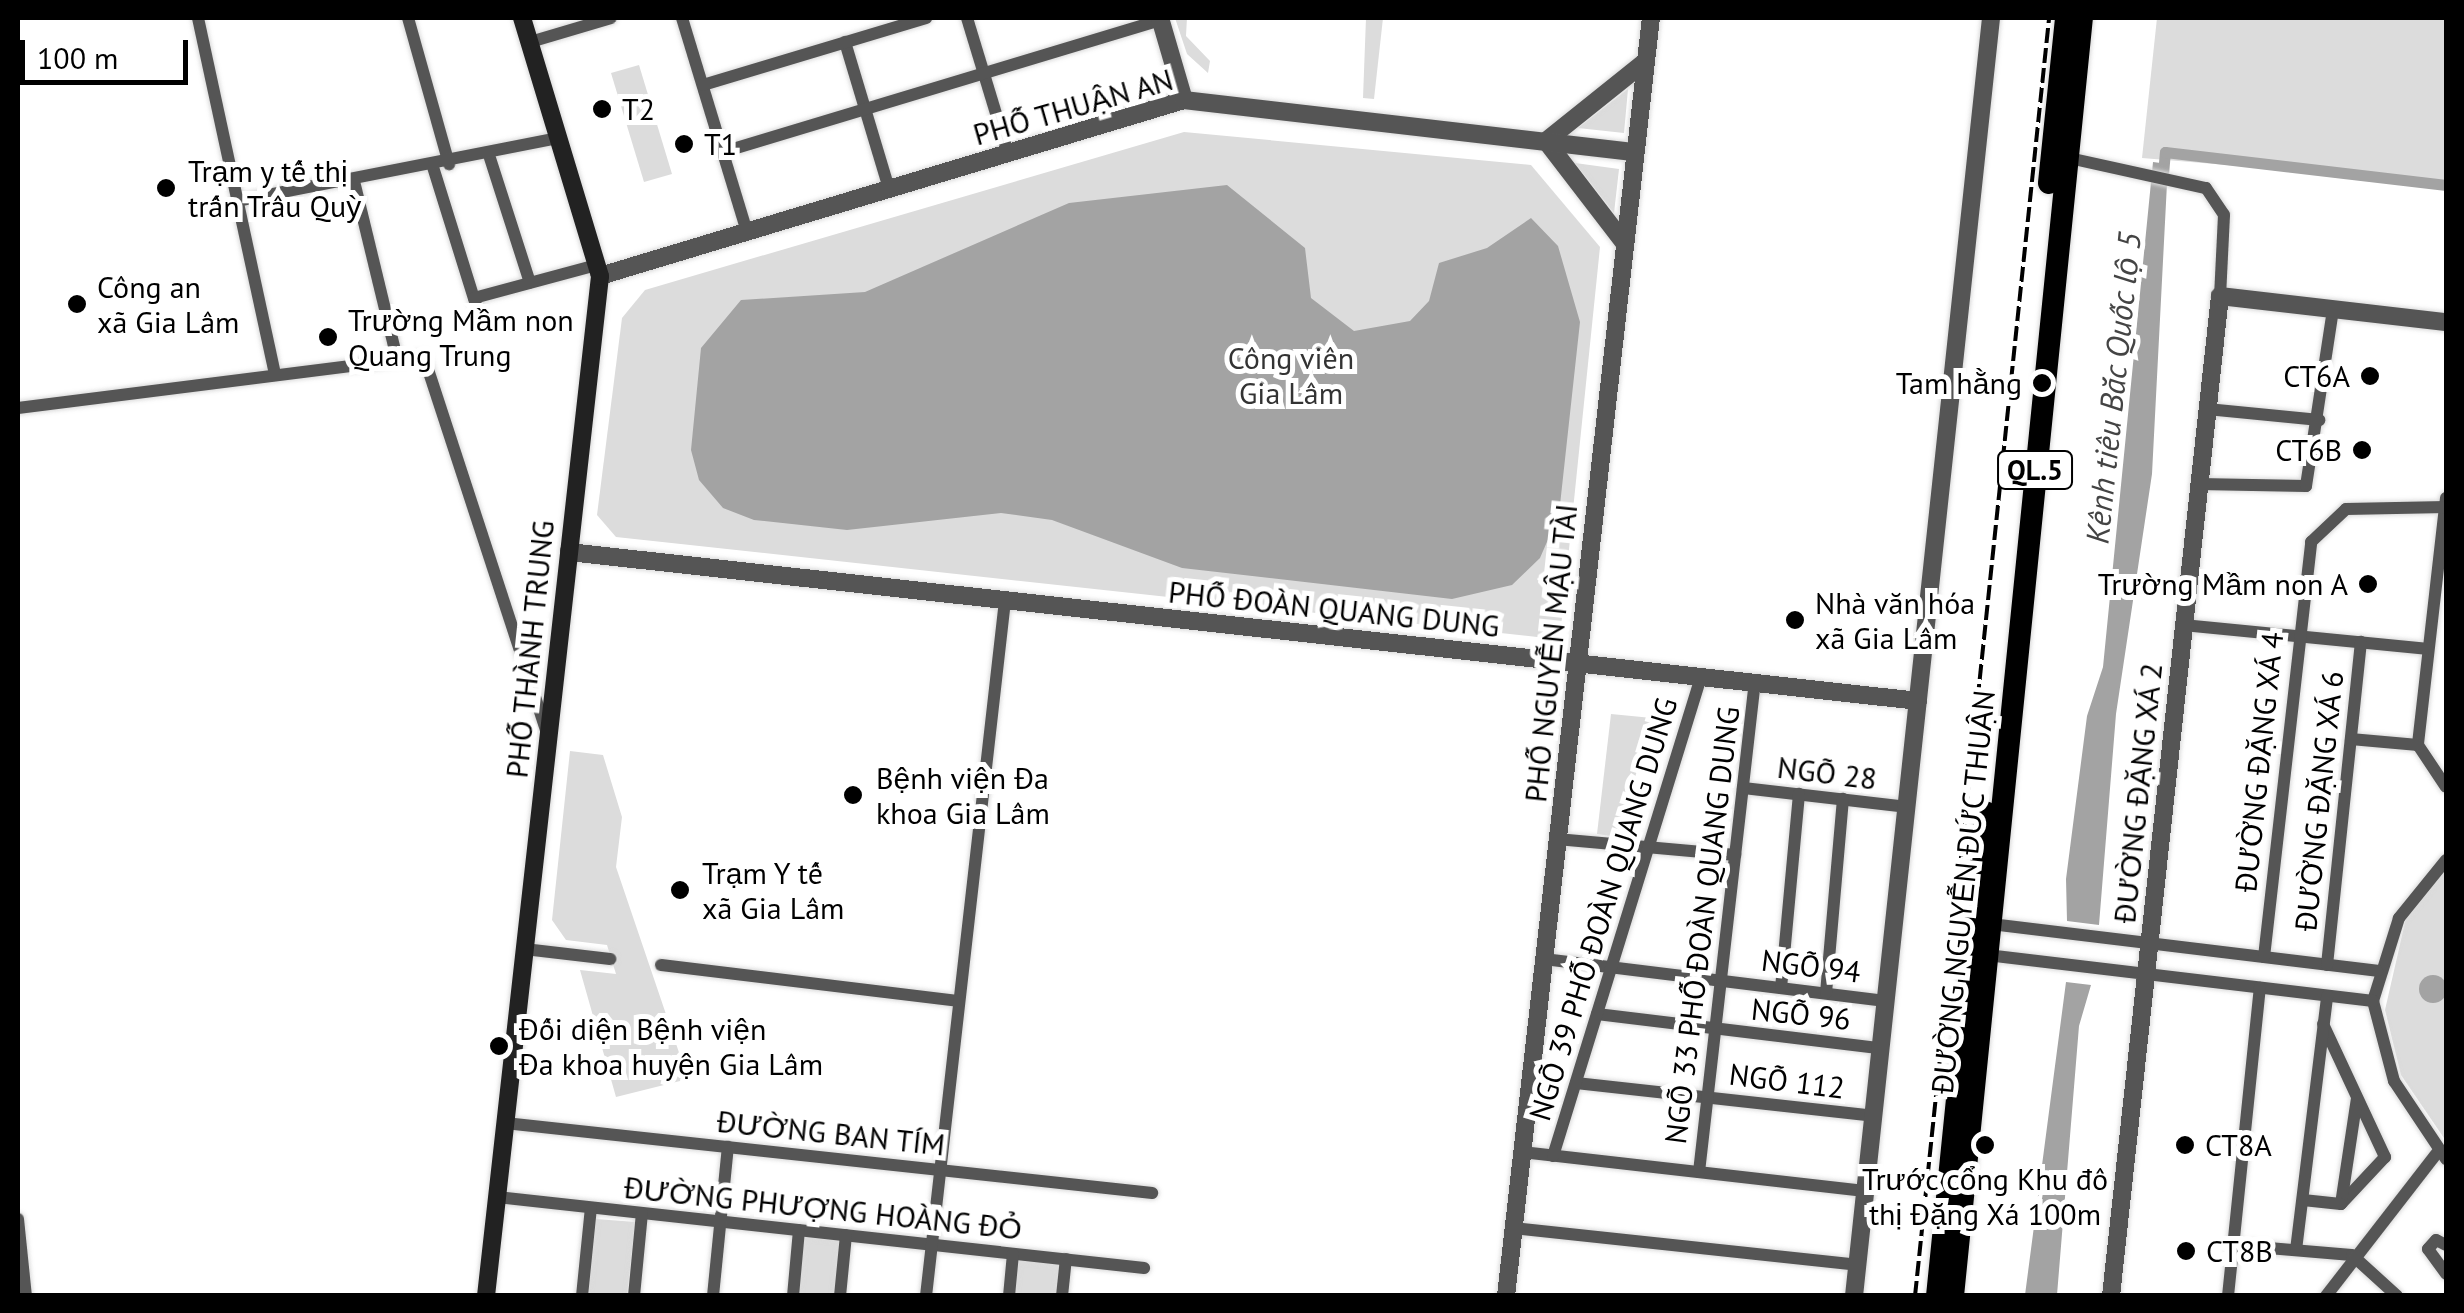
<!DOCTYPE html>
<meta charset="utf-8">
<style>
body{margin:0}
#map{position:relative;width:2464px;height:1313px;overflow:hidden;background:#fff;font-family:"PT Sans",sans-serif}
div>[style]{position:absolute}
.green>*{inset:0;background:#dcdcdc}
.water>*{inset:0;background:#a3a3a3}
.round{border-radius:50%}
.canal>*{height:11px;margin:-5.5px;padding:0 5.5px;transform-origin:5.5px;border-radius:5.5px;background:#a3a3a3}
.roads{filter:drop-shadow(0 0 2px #dbdbdb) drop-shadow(0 0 2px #dbdbdb)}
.minor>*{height:12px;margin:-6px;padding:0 6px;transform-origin:6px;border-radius:6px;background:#555}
.tertiary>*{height:18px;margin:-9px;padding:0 9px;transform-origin:9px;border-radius:9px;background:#555}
.secondary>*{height:18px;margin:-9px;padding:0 9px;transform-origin:9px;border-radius:9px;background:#222}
.trunk>*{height:22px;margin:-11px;padding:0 11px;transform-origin:11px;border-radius:11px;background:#000}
.rail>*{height:4px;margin-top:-2px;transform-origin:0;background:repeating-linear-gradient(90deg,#000 0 15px,transparent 0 20px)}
.dots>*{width:28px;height:28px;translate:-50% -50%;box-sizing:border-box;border:5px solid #fff;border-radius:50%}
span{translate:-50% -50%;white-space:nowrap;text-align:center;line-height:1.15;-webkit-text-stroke:10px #fff;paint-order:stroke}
.shield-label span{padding:2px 8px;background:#fff;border:2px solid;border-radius:8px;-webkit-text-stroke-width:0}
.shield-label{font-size:28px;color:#000;font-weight:700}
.street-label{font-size:30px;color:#000}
.poi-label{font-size:30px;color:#000}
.left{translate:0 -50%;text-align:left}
.right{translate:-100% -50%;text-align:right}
.park-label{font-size:30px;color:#333}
.water-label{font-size:32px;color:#444;font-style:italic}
.frame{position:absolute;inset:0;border:20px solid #000;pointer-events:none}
.scale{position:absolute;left:20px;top:40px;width:168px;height:45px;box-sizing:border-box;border:5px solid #000;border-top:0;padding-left:12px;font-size:30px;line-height:35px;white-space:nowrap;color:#000;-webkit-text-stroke:8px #fff;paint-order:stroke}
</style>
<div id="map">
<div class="green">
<div style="clip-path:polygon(1175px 18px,1187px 18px,1186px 36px,1210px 61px,1208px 73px,1187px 54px)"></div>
<div style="clip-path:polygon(1366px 18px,1383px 18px,1374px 99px,1363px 98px)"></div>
<div style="clip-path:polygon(2157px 18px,2446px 18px,2446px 183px,2142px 158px)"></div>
<div style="clip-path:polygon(639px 65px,672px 174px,644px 182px,611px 73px)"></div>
<div style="clip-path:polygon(1628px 89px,1624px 133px,1578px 128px)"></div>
<div style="clip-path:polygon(1184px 132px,1531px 165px,1600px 247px,1561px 627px,1546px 638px,616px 537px,597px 515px,622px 318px,645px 290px)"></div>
<div style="clip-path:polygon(1575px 163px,1619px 169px,1614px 213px)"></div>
<div style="clip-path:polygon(1611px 714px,1652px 718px,1618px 837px,1597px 834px)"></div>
<div style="clip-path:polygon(570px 751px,603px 755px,622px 817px,616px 867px,688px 1079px,616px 1097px,580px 970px,616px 974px,607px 945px,566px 940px,552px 920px)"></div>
<div style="clip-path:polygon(2446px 869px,2446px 1141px,2401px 1075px,2385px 1010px,2406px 918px)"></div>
<div style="clip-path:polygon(596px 1219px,635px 1222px,627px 1295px,588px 1296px)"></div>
<div style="clip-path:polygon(799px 1230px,846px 1235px,840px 1295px,793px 1296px)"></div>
<div style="clip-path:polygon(1013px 1254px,1066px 1259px,1062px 1295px,1008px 1296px)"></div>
</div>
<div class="water">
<div style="clip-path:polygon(2153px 162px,2168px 164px,2152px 474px,2116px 714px,2099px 925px,2067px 921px,2066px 879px,2087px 716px,2103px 667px)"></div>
<div style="clip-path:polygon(1227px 185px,1305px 248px,1311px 298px,1354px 331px,1410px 321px,1429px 301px,1439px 263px,1487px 248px,1531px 218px,1558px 246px,1580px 322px,1559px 514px,1540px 558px,1512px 585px,1452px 599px,1182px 568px,1052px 520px,1001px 513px,847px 530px,754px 520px,723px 508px,699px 480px,691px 450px,701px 348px,741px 300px,865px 292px,1069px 203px)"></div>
<div class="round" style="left:2419px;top:975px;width:28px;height:28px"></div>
<div style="clip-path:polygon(2066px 982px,2091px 985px,2079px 1026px,2057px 1295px,2025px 1295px)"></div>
</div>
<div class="canal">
<div style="left:2163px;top:174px;width:22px;rotate:-85deg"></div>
<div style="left:2165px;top:152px;width:283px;rotate:6.7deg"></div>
</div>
<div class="roads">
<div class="minor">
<div style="left:198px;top:18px;width:365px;rotate:77.8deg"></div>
<div style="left:408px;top:18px;width:152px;rotate:74.3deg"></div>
<div style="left:682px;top:18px;width:224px;rotate:73.1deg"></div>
<div style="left:967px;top:18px;width:141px;rotate:73.1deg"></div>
<div style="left:530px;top:42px;width:84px;rotate:-16.5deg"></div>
<div style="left:845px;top:42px;width:153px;rotate:73.3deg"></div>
<div style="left:703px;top:85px;width:233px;rotate:-16.7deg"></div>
<div style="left:723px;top:152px;width:457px;rotate:-16.8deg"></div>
<div style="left:489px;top:155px;width:134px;rotate:72.2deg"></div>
<div style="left:2069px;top:158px;width:140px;rotate:12.4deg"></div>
<div style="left:2206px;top:188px;width:32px;rotate:56deg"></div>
<div style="left:2224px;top:215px;width:81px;rotate:92.8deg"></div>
<div style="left:433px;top:167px;width:161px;rotate:72.7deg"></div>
<div style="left:354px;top:181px;width:183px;rotate:76.4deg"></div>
<div style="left:237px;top:201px;width:327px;rotate:-11.1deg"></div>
<div style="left:474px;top:298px;width:126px;rotate:-15.1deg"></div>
<div style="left:18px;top:408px;width:409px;rotate:-7.2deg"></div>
<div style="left:424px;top:357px;width:393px;rotate:71.9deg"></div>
<div style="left:2207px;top:409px;width:113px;rotate:5.6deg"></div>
<div style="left:2199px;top:484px;width:107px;rotate:1.1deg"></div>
<div style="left:2306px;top:486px;width:179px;rotate:-81.3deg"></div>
<div style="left:2446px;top:498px;width:249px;rotate:96.5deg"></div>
<div style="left:2418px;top:745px;width:50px;rotate:56.3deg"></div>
<div style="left:2184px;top:625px;width:245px;rotate:5.6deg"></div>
<div style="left:2351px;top:739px;width:67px;rotate:5.1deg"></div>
<div style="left:1743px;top:788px;width:164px;rotate:6.6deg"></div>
<div style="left:1557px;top:839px;width:179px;rotate:5.1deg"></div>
<div style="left:2446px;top:860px;width:75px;rotate:129deg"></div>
<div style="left:2399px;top:918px;width:87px;rotate:107.4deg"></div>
<div style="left:2373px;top:1001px;width:83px;rotate:75.3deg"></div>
<div style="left:2394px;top:1081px;width:94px;rotate:56.3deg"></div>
<div style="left:1991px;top:924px;width:389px;rotate:6.9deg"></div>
<div style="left:524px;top:949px;width:87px;rotate:6.6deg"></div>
<div style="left:1987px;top:955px;width:389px;rotate:6.8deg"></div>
<div style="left:2264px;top:957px;width:418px;rotate:-83.5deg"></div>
<div style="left:2311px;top:542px;width:48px;rotate:-43.3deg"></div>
<div style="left:2346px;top:509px;width:100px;rotate:-1.1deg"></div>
<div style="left:1544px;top:959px;width:344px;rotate:7deg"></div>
<div style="left:661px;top:965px;width:299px;rotate:6.9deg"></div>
<div style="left:2327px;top:965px;width:325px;rotate:-84deg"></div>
<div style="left:1781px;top:988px;width:195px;rotate:-84.7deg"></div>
<div style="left:1826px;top:993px;width:195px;rotate:-85deg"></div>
<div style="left:1597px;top:1014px;width:285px;rotate:6.9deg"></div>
<div style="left:2323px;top:1024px;width:147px;rotate:65deg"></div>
<div style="left:2385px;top:1157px;width:64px;rotate:133.1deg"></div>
<div style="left:2341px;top:1204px;width:107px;rotate:-81.4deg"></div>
<div style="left:1576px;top:1083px;width:299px;rotate:6.3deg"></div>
<div style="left:505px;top:1123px;width:651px;rotate:6.17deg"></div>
<div style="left:1522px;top:1152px;width:345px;rotate:6.5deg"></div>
<div style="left:1553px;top:1156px;width:501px;rotate:-72.83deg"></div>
<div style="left:1699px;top:1172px;width:492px;rotate:-83.5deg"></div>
<div style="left:497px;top:1197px;width:651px;rotate:6.26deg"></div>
<div style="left:2303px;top:1200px;width:38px;rotate:6deg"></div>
<div style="left:18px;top:1219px;width:77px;rotate:84.1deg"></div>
<div style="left:1513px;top:1228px;width:346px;rotate:6.1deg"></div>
<div style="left:2233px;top:1245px;width:119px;rotate:4.8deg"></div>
<div style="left:2352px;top:1255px;width:61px;rotate:42.3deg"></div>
<div style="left:2446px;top:1245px;width:11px;rotate:-153deg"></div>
<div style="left:2436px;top:1240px;width:12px;rotate:132deg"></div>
<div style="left:2428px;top:1249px;width:31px;rotate:54deg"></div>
<div style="left:2296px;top:1250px;width:256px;rotate:-83deg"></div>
<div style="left:582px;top:1296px;width:88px;rotate:-84.2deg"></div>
<div style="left:634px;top:1296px;width:83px;rotate:-84.5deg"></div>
<div style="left:713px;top:1296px;width:150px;rotate:-84.3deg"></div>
<div style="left:793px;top:1296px;width:66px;rotate:-84.8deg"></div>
<div style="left:840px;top:1296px;width:61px;rotate:-84.4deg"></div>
<div style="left:926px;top:1296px;width:700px;rotate:-83.52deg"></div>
<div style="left:1009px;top:1296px;width:42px;rotate:-84.6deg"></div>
<div style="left:1062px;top:1296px;width:37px;rotate:-84deg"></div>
<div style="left:2228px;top:1296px;width:310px;rotate:-84.1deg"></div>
<div style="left:2326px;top:1296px;width:181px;rotate:-52.2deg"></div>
</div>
<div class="tertiary">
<div style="left:1160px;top:18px;width:85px;rotate:73.7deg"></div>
<div style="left:1546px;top:141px;width:130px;rotate:52.5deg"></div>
<div style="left:1546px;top:141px;width:128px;rotate:-38.7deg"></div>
<div style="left:600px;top:276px;width:610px;rotate:-16.77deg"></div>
<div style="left:1184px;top:100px;width:454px;rotate:6.6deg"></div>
<div style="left:569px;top:552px;width:1357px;rotate:6.3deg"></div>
<div style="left:1506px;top:1296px;width:1286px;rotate:-83.53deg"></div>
<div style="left:1854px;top:1296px;width:1285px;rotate:-83.88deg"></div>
<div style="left:2111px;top:1296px;width:1006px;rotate:-83.78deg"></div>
<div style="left:2220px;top:296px;width:227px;rotate:6.6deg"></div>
</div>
<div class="secondary">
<div style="left:486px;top:1296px;width:1026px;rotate:-83.62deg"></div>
<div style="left:600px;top:276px;width:270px;rotate:-106.8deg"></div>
</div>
<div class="trunk">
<div style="left:2049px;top:183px;width:166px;rotate:-84.1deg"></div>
<div style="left:1937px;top:1296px;width:486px;rotate:-84.2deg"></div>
<div style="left:1953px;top:1296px;width:1284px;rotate:-84.24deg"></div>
</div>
</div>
<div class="rail">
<div style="left:1915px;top:1296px;width:1285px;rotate:-84.01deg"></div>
</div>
<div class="dots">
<div style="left:602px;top:109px;background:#000"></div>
<div style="left:684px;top:144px;background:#000"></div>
<div style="left:166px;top:188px;background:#000"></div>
<div style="left:77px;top:304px;background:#000"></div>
<div style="left:328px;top:337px;background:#000"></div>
<div style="left:2370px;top:376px;background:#000"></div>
<div style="left:2042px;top:383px;background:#000"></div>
<div style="left:2362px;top:450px;background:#000"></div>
<div style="left:2368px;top:584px;background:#000"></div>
<div style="left:1795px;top:620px;background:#000"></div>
<div style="left:853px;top:795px;background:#000"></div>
<div style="left:680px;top:890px;background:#000"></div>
<div style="left:499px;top:1046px;background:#000"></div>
<div style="left:1985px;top:1145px;background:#000"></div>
<div style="left:2185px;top:1145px;background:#000"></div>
<div style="left:2186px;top:1251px;background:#000"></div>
</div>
<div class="shield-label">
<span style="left:2035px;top:470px">QL.5</span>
</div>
<div class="street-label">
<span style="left:1073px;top:107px;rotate:-16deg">PHỐ THUẬN AN</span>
<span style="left:1334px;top:609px;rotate:6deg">PHỐ ĐOÀN QUANG DUNG</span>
<span style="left:530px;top:649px;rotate:-84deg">PHỐ THÀNH TRUNG</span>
<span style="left:1551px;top:653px;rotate:-84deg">PHỐ NGUYỄN MẬU TÀI</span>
<span style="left:2259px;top:762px;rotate:-84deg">ĐƯỜNG ĐẶNG XÁ 4</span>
<span style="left:1827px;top:773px;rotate:7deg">NGÕ 28</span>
<span style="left:2138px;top:793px;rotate:-84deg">ĐƯỜNG ĐẶNG XÁ 2</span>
<span style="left:2319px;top:801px;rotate:-84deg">ĐƯỜNG ĐẶNG XÁ 6</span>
<span style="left:1963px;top:892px;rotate:-84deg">ĐƯỜNG NGUYỄN ĐỨC THUẬN</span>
<span style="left:1603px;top:909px;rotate:-73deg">NGÕ 39 PHỐ ĐOÀN QUANG DUNG</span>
<span style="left:1702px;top:925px;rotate:-83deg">NGÕ 33 PHỐ ĐOÀN QUANG DUNG</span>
<span style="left:1811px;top:966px;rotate:7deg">NGÕ 94</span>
<span style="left:1801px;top:1014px;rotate:6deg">NGÕ 96</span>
<span style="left:1787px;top:1081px;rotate:7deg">NGÕ 112</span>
<span style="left:831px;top:1133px;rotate:6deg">ĐƯỜNG BAN TÍM</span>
<span style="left:823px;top:1208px;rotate:6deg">ĐƯỜNG PHƯỢNG HOÀNG ĐỎ</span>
</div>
<div class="poi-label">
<span class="left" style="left:622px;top:109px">T2</span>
<span class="left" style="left:704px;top:144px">T1</span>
<span class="left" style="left:188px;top:188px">Trạm y tế thị<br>trấn Trâu Quỳ</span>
<span class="left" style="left:97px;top:304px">Công an<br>xã Gia Lâm</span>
<span class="left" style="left:348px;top:337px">Trường Mầm non<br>Quang Trung</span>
<span class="right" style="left:2350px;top:376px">CT6A</span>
<span class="right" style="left:2022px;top:383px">Tam hằng</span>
<span class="right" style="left:2342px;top:450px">CT6B</span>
<span class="right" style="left:2348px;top:584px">Trường Mầm non A</span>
<span class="left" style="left:1815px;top:620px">Nhà văn hóa<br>xã Gia Lâm</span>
<span class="left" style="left:876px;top:795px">Bệnh viện Đa<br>khoa Gia Lâm</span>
<span class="left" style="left:702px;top:890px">Trạm Y tế<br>xã Gia Lâm</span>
<span class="left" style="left:519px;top:1046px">Đối diện Bệnh viện<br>Đa khoa huyện Gia Lâm</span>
<span class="left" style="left:2205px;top:1145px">CT8A</span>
<span style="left:1985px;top:1196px">Trước cổng Khu đô<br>thị Đặng Xá 100m</span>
<span class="left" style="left:2206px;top:1251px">CT8B</span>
</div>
<div class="park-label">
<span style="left:1291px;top:375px">Công viên<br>Gia Lâm</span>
</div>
<div class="water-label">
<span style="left:2113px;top:388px;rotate:-84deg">Kênh tiêu Bắc Quốc lộ 5</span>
</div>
<div class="frame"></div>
<div class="scale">100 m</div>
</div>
